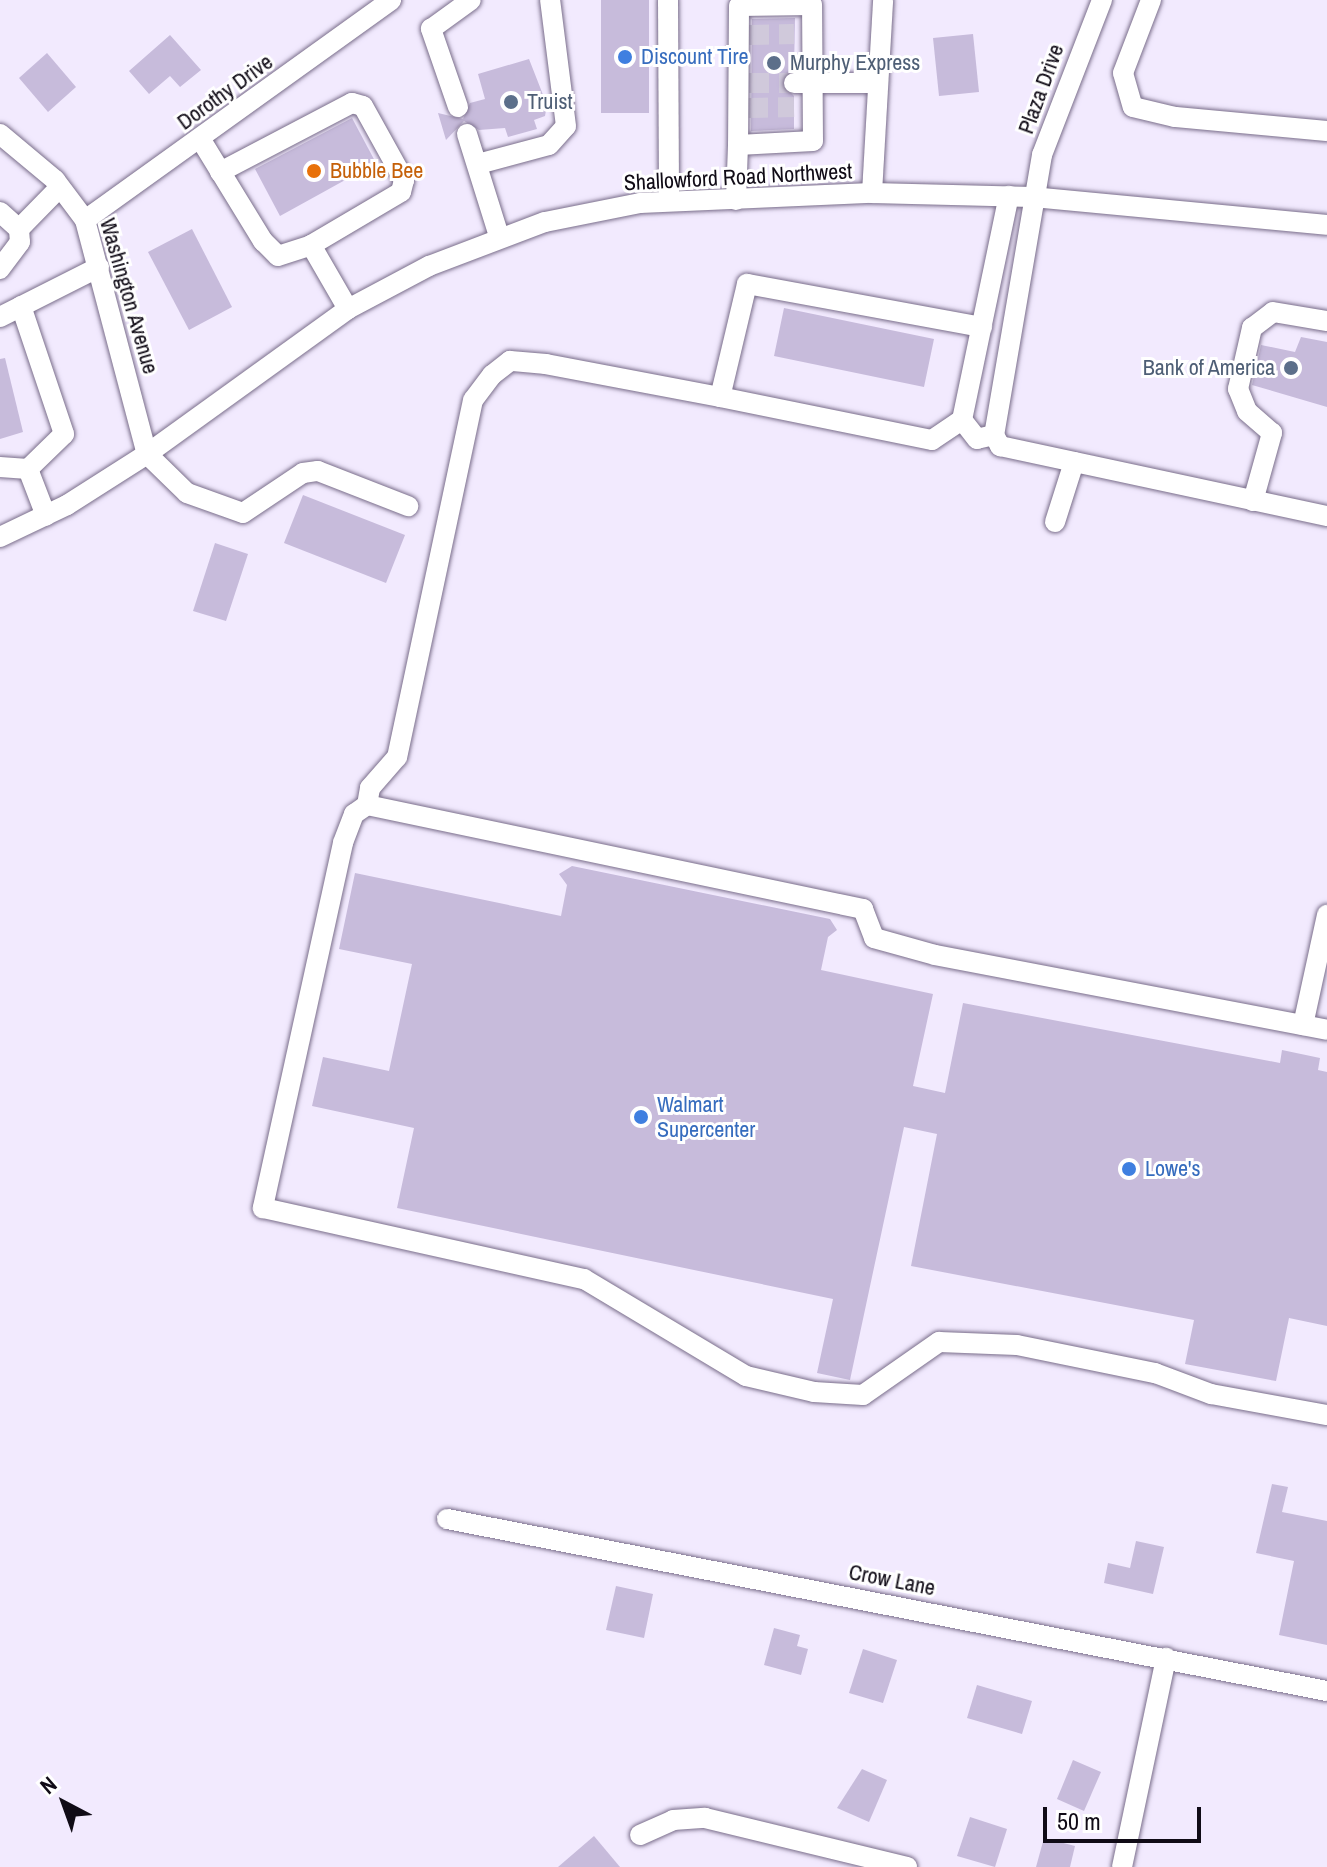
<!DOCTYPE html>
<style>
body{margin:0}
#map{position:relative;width:1327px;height:1867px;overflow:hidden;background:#f2eafe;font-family:"Archivo Narrow",sans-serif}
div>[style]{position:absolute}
.building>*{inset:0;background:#c7bbdb}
.minor-tunnel>*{height:20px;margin-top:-10px;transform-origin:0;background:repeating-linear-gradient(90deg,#d0c9db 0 20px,transparent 0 30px)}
.roads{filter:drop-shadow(0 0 2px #796d8a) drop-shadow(0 0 2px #796d8a)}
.minor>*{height:20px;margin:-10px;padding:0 10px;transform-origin:10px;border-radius:10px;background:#fff}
.dots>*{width:22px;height:22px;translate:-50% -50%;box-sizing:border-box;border:4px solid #fff;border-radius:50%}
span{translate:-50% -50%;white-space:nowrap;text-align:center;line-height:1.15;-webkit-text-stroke:6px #fff;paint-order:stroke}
.shop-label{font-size:22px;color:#366cbe}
.left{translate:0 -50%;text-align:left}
.service-label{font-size:22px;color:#4e5e75}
.right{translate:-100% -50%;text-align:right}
.street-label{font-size:22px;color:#100b16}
.food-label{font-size:22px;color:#c56008}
.north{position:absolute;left:24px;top:1763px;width:80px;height:80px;-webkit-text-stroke:6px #fff;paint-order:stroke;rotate:319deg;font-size:22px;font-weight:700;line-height:32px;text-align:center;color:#100b16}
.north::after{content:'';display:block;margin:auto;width:28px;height:36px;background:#100b16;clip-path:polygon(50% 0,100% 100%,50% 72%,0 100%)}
.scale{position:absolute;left:1043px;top:1807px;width:158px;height:36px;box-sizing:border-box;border:4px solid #100b16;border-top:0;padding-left:10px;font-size:24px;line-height:28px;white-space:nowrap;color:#100b16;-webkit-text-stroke:6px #fff;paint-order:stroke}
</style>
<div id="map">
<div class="building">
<div style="clip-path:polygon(601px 0,649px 0,649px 113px,601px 113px)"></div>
<div style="clip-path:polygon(795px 18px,794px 70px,781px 82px,794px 96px,794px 129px,751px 131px,752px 19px)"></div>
<div style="clip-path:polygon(973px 34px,979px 92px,939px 96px,933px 38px)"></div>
<div style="clip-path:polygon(170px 35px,201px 70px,180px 87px,170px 76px,149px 94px,129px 71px)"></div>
<div style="clip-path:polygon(47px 53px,76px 87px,48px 112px,19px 78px)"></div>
<div style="clip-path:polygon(529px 59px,547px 105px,545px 116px,534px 120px,537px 129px,508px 137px,505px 128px,479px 130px,464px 121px,446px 140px,438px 113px,463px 119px,470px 103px,485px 99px,478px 74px)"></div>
<div style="clip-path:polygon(352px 118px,376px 163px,280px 216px,255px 169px)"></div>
<div style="clip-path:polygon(192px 229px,232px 307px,189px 330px,148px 252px)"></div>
<div style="clip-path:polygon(784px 308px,934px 339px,924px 387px,774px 356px)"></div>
<div style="clip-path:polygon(1301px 337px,1327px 342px,1327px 407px,1252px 385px,1261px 345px,1295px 352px)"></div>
<div style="clip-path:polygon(5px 358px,23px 432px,0 439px,0 359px)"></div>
<div style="clip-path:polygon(303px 495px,405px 535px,386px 583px,284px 543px)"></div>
<div style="clip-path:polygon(215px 543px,248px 554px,226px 621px,193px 611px)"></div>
<div style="clip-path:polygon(572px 866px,830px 919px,837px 930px,828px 937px,821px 970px,933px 994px,913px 1086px,945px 1093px,963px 1003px,1280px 1063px,1282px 1050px,1320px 1058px,1318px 1070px,1327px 1072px,1327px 1326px,1289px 1318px,1276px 1381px,1185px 1364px,1194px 1320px,911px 1266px,937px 1134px,904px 1127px,850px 1380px,817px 1373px,833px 1299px,397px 1208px,414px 1128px,312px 1106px,323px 1057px,389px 1071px,412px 964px,339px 949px,355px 873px,561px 916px,567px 885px,559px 874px)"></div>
<div style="clip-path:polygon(1272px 1484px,1288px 1487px,1282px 1512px,1327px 1521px,1327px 1645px,1279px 1635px,1294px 1561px,1256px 1553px)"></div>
<div style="clip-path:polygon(1136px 1541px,1164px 1547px,1153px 1594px,1104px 1583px,1108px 1563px,1130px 1568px)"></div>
<div style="clip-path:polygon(616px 1586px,653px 1594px,644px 1638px,606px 1630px)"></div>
<div style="clip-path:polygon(774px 1628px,800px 1635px,797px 1646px,808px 1649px,801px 1675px,764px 1665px)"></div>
<div style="clip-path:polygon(863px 1649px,897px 1660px,883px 1703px,849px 1693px)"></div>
<div style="clip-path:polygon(977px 1685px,1032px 1701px,1022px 1734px,967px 1718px)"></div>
<div style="clip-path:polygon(1073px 1760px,1101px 1772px,1084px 1811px,1057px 1799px)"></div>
<div style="clip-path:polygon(862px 1769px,887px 1780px,869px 1822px,837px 1808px)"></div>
<div style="clip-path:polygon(970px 1817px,1007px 1829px,995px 1867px,957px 1856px)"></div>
<div style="clip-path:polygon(594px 1836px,620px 1867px,558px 1867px)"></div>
<div style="clip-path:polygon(1044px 1838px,1075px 1846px,1070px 1867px,1036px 1867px)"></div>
</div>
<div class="minor-tunnel">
<div style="left:749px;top:35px;width:45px;rotate:-1.3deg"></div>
<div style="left:749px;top:83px;width:45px"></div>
<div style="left:748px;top:108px;width:46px;rotate:-1.2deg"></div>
</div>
<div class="roads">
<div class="minor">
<div style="left:668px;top:0;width:201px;rotate:89.7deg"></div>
<div style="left:1102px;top:0;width:166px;rotate:111.2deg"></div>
<div style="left:1042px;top:155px;width:284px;rotate:99.7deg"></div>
<div style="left:994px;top:435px;width:13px;rotate:61deg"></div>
<div style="left:1000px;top:446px;width:334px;rotate:12.1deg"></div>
<div style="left:1151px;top:0;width:78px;rotate:111deg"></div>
<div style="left:1123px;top:73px;width:35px;rotate:74deg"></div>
<div style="left:1133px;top:107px;width:43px;rotate:13.4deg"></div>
<div style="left:1175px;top:117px;width:153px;rotate:5.3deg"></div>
<div style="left:794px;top:83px;width:84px"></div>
<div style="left:458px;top:107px;width:83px;rotate:-109.1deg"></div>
<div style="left:431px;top:29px;width:49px;rotate:-35.9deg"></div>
<div style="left:0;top:134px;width:72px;rotate:39.9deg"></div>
<div style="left:55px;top:180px;width:50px;rotate:53.1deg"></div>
<div style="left:85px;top:220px;width:242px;rotate:75.2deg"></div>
<div style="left:147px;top:454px;width:56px;rotate:44.3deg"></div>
<div style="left:187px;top:493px;width:59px;rotate:19.7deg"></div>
<div style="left:243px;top:513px;width:72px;rotate:-33.7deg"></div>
<div style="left:303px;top:473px;width:15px;rotate:-8deg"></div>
<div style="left:318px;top:471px;width:97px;rotate:21.3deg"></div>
<div style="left:467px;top:134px;width:107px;rotate:72.6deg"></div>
<div style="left:201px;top:140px;width:119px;rotate:58.5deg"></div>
<div style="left:263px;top:241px;width:21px;rotate:45deg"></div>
<div style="left:278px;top:256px;width:35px;rotate:-18deg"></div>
<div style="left:311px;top:245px;width:74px;rotate:60deg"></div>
<div style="left:478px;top:164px;width:73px;rotate:-15deg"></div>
<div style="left:549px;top:145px;width:25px;rotate:-48deg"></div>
<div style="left:566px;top:126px;width:127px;rotate:-97.2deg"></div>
<div style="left:220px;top:172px;width:149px;rotate:-27.6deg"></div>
<div style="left:352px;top:103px;width:11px;rotate:15deg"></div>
<div style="left:363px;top:106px;width:85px;rotate:61deg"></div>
<div style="left:404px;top:180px;width:12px;rotate:104deg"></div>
<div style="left:401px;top:192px;width:104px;rotate:149.5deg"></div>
<div style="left:872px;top:193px;width:193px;rotate:-86.7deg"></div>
<div style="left:736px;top:200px;width:55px;rotate:-87.9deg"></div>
<div style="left:738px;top:145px;width:75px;rotate:-3.1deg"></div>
<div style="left:813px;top:141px;width:136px;rotate:-90.4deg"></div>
<div style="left:812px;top:5px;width:73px;rotate:179.2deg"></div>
<div style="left:739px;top:6px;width:139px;rotate:90.4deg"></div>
<div style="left:0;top:212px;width:25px;rotate:42deg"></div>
<div style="left:19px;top:229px;width:13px;rotate:86deg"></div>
<div style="left:20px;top:242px;width:34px;rotate:127deg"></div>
<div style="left:85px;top:220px;width:377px;rotate:-35.7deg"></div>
<div style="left:19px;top:229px;width:57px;rotate:-45.7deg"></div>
<div style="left:21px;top:306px;width:135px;rotate:71.4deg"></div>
<div style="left:64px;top:434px;width:50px;rotate:135.8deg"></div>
<div style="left:0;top:317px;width:111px;rotate:-26.8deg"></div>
<div style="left:982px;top:327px;width:239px;rotate:-169.6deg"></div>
<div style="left:747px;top:284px;width:116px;rotate:103.4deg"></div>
<div style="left:720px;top:397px;width:177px;rotate:-169.3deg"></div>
<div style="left:546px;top:364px;width:36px;rotate:-175deg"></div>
<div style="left:510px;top:361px;width:23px;rotate:142deg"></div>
<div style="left:492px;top:375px;width:31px;rotate:127deg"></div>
<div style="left:473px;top:400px;width:365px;rotate:102deg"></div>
<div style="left:397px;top:757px;width:41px;rotate:131.1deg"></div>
<div style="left:370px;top:788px;width:17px;rotate:100deg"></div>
<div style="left:367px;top:805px;width:507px;rotate:11.84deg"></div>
<div style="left:863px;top:909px;width:31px;rotate:69deg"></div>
<div style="left:874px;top:938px;width:63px;rotate:15.6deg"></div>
<div style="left:935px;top:955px;width:399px;rotate:10.8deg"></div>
<div style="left:720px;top:397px;width:216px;rotate:11.5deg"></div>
<div style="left:932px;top:440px;width:36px;rotate:-34deg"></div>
<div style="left:994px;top:435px;width:17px;rotate:167deg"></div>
<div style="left:977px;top:439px;width:24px;rotate:-128deg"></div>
<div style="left:962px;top:420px;width:229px;rotate:-78.2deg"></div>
<div style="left:0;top:467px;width:28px;rotate:4deg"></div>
<div style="left:28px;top:469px;width:50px;rotate:69deg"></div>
<div style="left:1253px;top:501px;width:71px;rotate:-74.4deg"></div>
<div style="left:1272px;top:433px;width:33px;rotate:-139deg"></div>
<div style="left:1247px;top:411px;width:24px;rotate:-112deg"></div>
<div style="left:1238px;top:389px;width:63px;rotate:-77.1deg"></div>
<div style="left:1252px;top:328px;width:26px;rotate:-37deg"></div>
<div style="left:1273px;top:312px;width:55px;rotate:9.5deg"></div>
<div style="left:1055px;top:522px;width:63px;rotate:-72.4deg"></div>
<div style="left:0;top:537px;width:74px;rotate:-25.5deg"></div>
<div style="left:67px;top:505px;width:95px;rotate:-32.5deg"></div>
<div style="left:147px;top:454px;width:248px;rotate:-35.8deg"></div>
<div style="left:348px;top:309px;width:92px;rotate:-28deg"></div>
<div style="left:429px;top:266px;width:124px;rotate:-20.8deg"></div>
<div style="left:545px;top:222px;width:97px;rotate:-11.3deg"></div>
<div style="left:640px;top:203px;width:232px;rotate:-2.5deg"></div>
<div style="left:872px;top:193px;width:160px;rotate:1.4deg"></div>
<div style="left:1032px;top:197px;width:296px;rotate:5.4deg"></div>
<div style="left:367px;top:805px;width:16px;rotate:145deg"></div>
<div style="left:354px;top:814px;width:31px;rotate:111deg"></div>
<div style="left:343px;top:843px;width:374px;rotate:102.4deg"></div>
<div style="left:263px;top:1208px;width:329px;rotate:12.5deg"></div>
<div style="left:584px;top:1279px;width:189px;rotate:30.9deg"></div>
<div style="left:746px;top:1376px;width:70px;rotate:13.2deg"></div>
<div style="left:814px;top:1392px;width:49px;rotate:3.5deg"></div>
<div style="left:863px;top:1395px;width:93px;rotate:-34.9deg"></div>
<div style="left:939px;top:1342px;width:78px;rotate:2.2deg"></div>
<div style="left:1017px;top:1345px;width:141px;rotate:11.5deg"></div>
<div style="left:1155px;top:1373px;width:60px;rotate:20.6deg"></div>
<div style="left:1211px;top:1394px;width:118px;rotate:10.3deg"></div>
<div style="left:1303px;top:1025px;width:113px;rotate:-77.7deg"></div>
<div style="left:447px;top:1519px;width:897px;rotate:11.06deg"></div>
<div style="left:640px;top:1835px;width:36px;rotate:-24deg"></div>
<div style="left:673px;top:1820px;width:32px;rotate:-4deg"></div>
<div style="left:705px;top:1818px;width:208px;rotate:13.6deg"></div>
<div style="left:1122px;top:1867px;width:214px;rotate:-78.1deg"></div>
</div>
</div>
<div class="dots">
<div style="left:625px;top:57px;background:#3f7fe0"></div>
<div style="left:774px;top:63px;background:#5c6f8a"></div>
<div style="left:511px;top:102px;background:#5c6f8a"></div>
<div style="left:314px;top:171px;background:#e8710a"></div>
<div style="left:1291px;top:368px;background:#5c6f8a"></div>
<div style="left:641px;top:1117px;background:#3f7fe0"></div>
<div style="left:1129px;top:1169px;background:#3f7fe0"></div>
</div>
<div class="shop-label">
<span class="left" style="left:641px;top:57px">Discount Tire</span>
<span class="left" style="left:657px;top:1117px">Walmart<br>Supercenter</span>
<span class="left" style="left:1145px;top:1169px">Lowe's</span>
</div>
<div class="service-label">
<span class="left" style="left:790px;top:63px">Murphy Express</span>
<span class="left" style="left:527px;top:102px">Truist</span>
<span class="right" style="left:1275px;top:368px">Bank of America</span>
</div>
<div class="street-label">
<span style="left:1041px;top:89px;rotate:-70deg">Plaza Drive</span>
<span style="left:225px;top:92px;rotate:-36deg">Dorothy Drive</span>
<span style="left:738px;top:177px;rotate:-3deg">Shallowford Road Northwest</span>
<span style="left:129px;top:296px;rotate:74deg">Washington Avenue</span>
<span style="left:892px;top:1580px;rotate:11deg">Crow Lane</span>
</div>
<div class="food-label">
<span class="left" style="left:330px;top:171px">Bubble Bee</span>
</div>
<div class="north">N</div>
<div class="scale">50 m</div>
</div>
